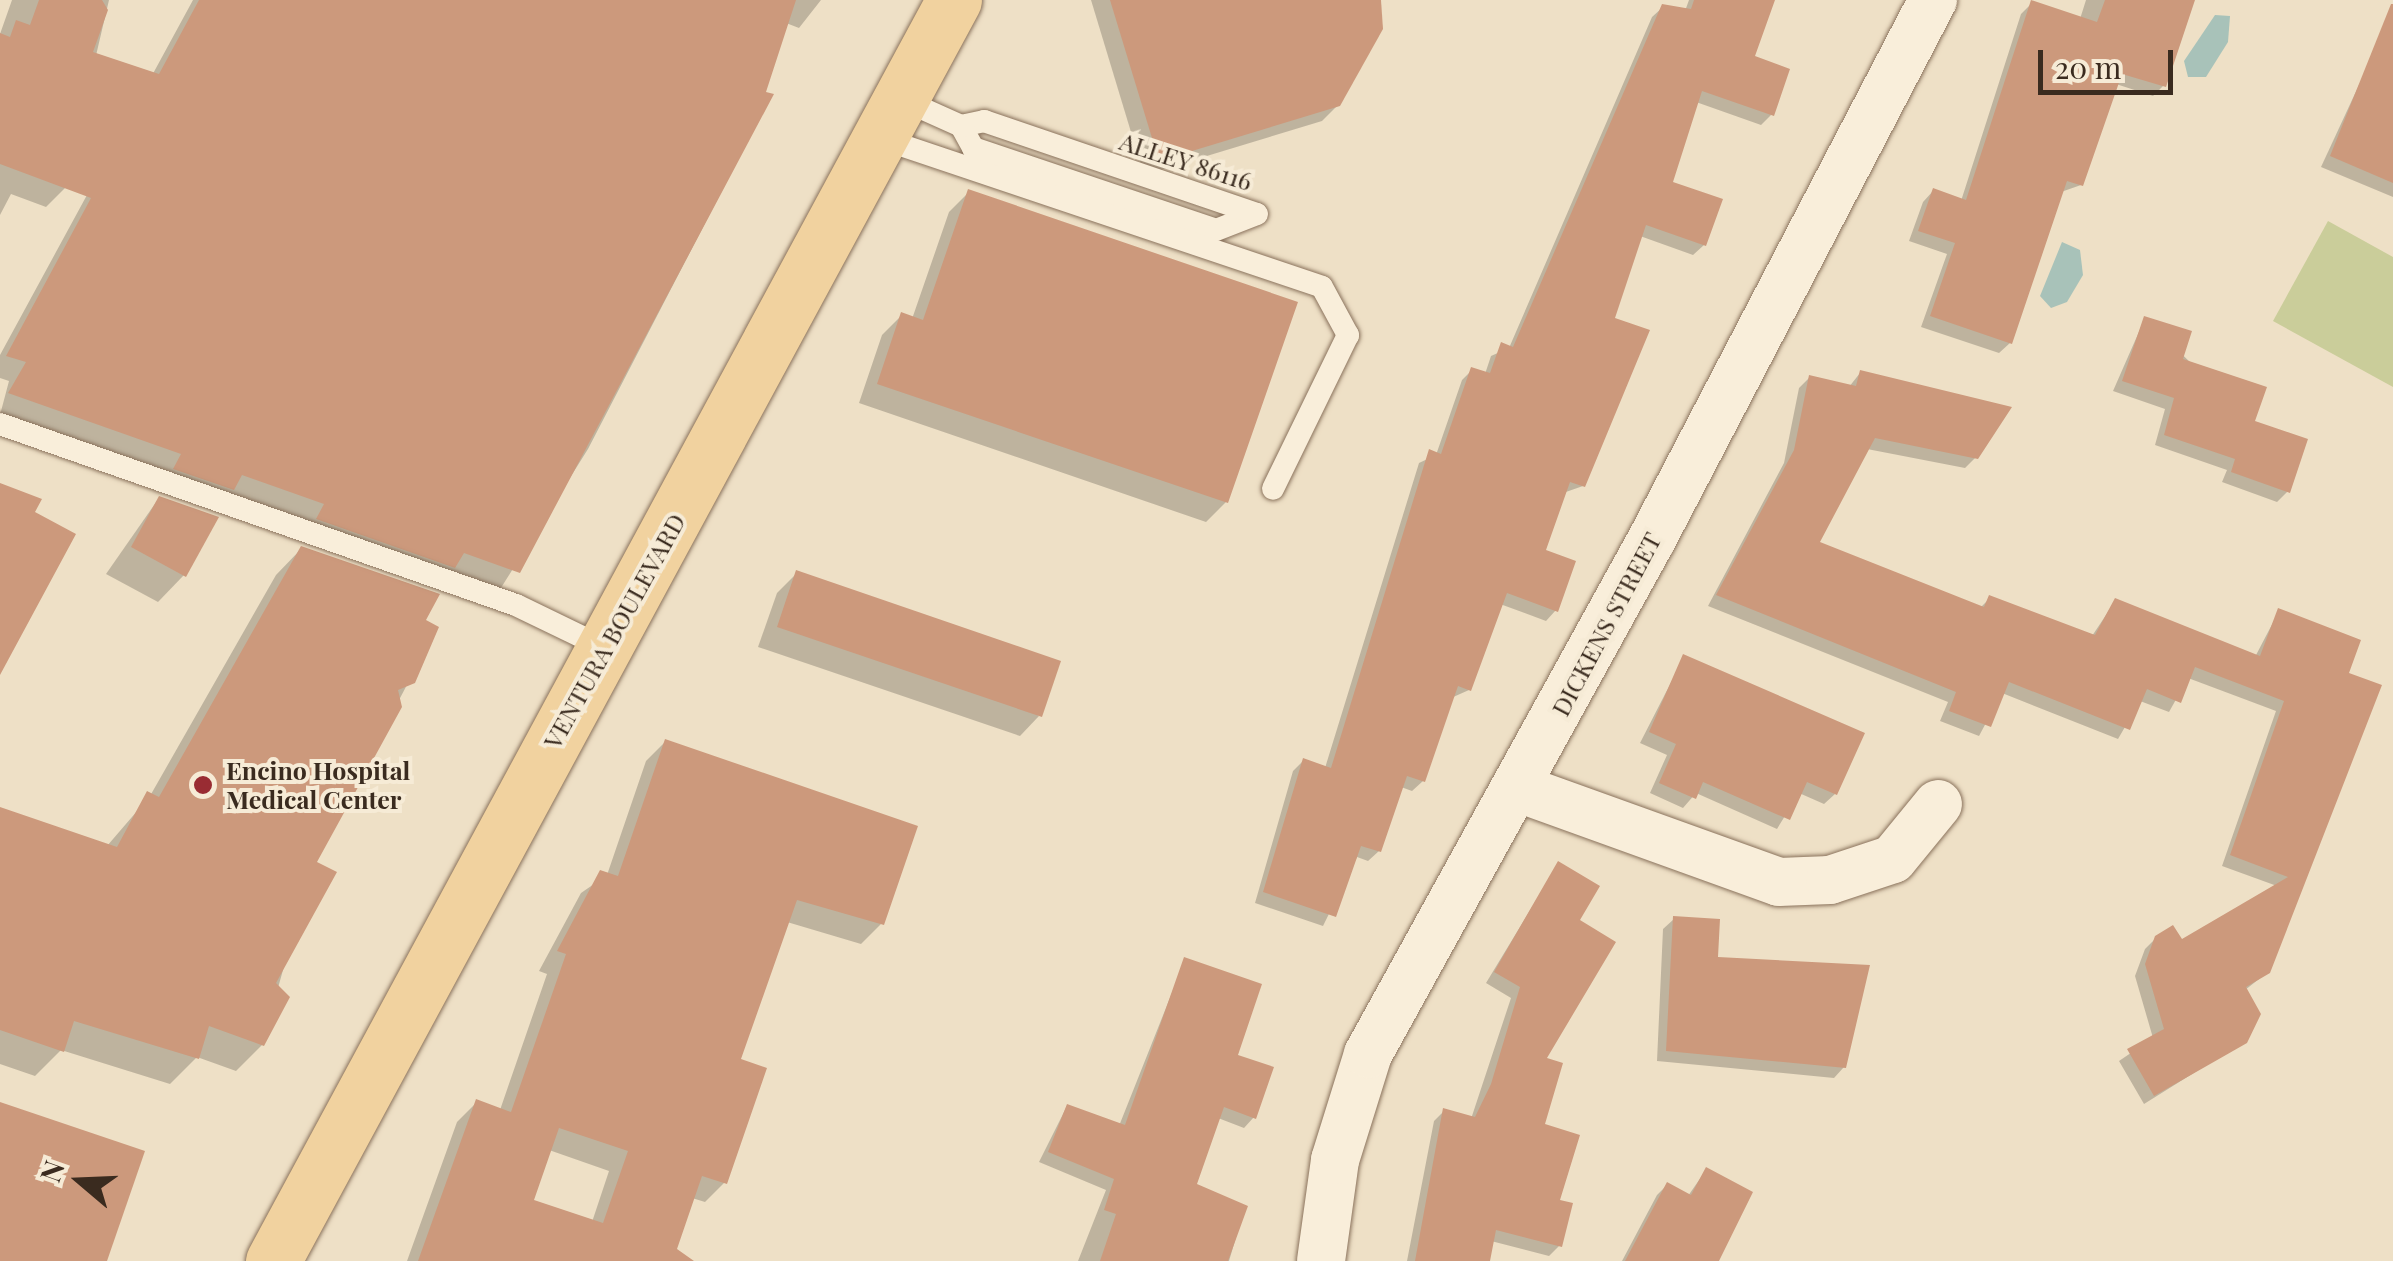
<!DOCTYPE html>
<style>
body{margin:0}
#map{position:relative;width:2393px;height:1261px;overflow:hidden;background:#eee0c6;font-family:"Playfair Display",serif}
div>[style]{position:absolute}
.green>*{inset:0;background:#cacd9a}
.water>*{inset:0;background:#a8c2b9}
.shadow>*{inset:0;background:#0003}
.building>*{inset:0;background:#cc997c}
.roads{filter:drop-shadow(0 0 2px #8a725c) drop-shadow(0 0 2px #8a725c)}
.service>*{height:22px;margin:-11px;padding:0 11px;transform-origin:11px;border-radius:11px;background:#f9eeda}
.minor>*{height:48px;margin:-24px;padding:0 24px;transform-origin:24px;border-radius:24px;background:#f9eeda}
.primary>*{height:55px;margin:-27.5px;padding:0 27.5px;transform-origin:27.5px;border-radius:27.5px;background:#f1d29f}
.dots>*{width:28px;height:28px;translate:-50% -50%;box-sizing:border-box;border:5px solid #f6ebd6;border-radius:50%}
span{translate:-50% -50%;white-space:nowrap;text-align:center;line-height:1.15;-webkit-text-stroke:8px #f6ebd6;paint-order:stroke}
.street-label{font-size:25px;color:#3a2b1f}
.poi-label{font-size:25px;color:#3a2b1f;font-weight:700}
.left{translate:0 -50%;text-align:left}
.north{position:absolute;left:30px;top:1131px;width:100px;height:100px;-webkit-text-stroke:8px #f6ebd6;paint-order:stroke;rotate:289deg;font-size:28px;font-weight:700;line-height:40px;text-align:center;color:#3a2b1f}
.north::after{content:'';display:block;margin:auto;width:35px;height:45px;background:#3a2b1f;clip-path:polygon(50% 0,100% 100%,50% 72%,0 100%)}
.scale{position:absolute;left:2038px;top:50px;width:135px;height:45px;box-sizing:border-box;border:5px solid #3a2b1f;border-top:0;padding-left:12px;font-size:30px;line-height:35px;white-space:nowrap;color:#3a2b1f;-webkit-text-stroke:8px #f6ebd6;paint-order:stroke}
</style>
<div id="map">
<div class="green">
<div style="clip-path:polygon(2328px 221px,2393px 257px,2393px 387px,2273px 321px)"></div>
</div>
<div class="water">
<div style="clip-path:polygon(2215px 15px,2230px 16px,2228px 42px,2206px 77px,2188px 77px,2184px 61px)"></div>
<div style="clip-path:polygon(2062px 242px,2080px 250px,2083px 275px,2067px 302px,2051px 308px,2040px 296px)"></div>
</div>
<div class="shadow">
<div style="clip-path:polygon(12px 0,109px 0,65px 188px,46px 207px,11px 194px,0 215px,0 34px)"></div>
<div style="clip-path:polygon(193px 0,821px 0,799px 28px,786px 23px,763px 93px,771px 96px,588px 449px,499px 591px,0 415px,9px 381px,0 378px,0 355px)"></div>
<div style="clip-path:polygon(1091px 0,1378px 0,1338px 105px,1322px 121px,1144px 175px)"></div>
<div style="clip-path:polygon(1689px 0,1772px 0,1751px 58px,1771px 115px,1761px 125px,1696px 102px,1670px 183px,1704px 245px,1693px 255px,1640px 236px,1612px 320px,1583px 486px,1563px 493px,1543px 552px,1556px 610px,1546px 621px,1500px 604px,1469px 690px,1451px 698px,1423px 781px,1412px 791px,1401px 787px,1379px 851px,1368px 861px,1357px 857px,1323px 926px,1255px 903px,1293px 771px,1303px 761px,1325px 768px,1419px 463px,1436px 455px,1462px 380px,1472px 370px,1485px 374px,1491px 356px,1509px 348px,1652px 17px,1663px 7px,1685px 11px)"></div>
<div style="clip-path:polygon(2086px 0,2193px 0,2164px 85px,2153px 96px,2116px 84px,2081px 185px,2061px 192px,2010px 343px,1999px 353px,1921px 327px,1947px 254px,1909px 241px,1923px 202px,1933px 191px,1961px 201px,2021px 14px,2032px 3px,2080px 19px)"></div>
<div style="clip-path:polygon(2371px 59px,2393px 68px,2393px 197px,2321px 167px)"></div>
<div style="clip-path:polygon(969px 192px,1226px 502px,1206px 522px,859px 403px,882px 335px,902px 315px,912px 319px,949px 212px)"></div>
<div style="clip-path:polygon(2145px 318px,2252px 423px,2288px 491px,2277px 502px,2222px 482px,2227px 470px,2155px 445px,2165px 409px,2113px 391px)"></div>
<div style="clip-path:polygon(1860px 373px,1976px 457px,1965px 468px,1867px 449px,1817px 543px,1980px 608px,1990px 598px,2092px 636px,2116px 600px,2255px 657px,2279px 611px,2346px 674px,2268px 972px,2245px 990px,2245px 1041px,2144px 1104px,2119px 1061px,2153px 1038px,2135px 976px,2145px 949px,2156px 938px,2181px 942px,2277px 886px,2222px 866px,2276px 711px,2188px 678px,2169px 712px,2140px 701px,2118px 739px,2002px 693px,1979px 736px,1940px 721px,1948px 702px,1708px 606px,1784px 463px,1799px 388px,1809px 378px,1849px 387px)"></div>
<div style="clip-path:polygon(159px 498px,184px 575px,158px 602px,106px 574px)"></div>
<div style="clip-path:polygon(302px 548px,437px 628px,313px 863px,262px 1045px,236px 1071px,197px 1057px,170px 1084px,61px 1050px,35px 1076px,0 1064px,0 810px,107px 846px,150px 796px,276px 575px)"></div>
<div style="clip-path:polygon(797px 573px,1039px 716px,1020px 736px,758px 647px,777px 593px)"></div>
<div style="clip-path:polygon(1684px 657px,1835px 794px,1824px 804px,1799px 793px,1777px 829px,1696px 793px,1683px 808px,1650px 793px,1667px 755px,1640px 743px)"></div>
<div style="clip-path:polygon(evenodd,666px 741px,881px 924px,861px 944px,787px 922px,738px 1061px,725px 1182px,705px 1202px,692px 1198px,670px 1261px,407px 1261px,457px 1122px,477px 1102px,500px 1110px,547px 974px,539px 971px,581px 893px,607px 875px,646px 761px,666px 741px,549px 1150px,609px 1171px,592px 1222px,531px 1201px,549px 1150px)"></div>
<div style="clip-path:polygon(1558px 864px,1577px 921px,1543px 1059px,1541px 1125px,1560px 1245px,1549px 1256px,1491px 1241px,1487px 1261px,1407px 1261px,1434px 1121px,1444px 1111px,1471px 1119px,1511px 998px,1486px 983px)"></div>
<div style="clip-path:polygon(1674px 919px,1715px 960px,1867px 968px,1844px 1067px,1834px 1078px,1657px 1061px,1663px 929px)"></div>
<div style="clip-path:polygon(1185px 960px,1254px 1117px,1244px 1128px,1218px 1118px,1194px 1186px,1245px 1207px,1229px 1261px,1078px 1261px,1106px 1190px,1039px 1162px,1067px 1106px,1119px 1126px)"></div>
<div style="clip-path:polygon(1706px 1170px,1715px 1261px,1622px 1261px,1657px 1195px,1667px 1185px,1688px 1196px)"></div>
</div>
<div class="building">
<div style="clip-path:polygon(39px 0,102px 0,108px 10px,93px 52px,159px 74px,199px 0,796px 0,766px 92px,774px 94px,520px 573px,464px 553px,455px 568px,316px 519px,324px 504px,242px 475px,234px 490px,173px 469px,181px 454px,8px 393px,26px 362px,6px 356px,91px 198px,0 164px,0 33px,10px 37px,16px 20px,30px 25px)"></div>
<div style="clip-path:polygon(1110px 0,1381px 0,1383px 29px,1340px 106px,1159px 161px)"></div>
<div style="clip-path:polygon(1694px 0,1775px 0,1755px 56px,1790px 69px,1774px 116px,1702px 91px,1673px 182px,1723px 199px,1706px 246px,1646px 225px,1615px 318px,1650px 330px,1585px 487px,1570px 482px,1546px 550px,1576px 561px,1558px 612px,1507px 593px,1471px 691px,1458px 686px,1425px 782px,1407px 776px,1381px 852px,1361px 846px,1336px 917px,1263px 892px,1303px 758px,1331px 768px,1429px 449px,1441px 454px,1471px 367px,1490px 373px,1501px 342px,1513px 347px,1662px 4px,1691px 9px)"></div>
<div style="clip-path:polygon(2031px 0,2097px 22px,2105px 0,2195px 0,2166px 87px,2122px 74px,2083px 186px,2067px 181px,2012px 344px,1930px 316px,1955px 243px,1918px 231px,1933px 188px,1966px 200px)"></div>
<div style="clip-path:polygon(2391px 4px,2393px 4px,2393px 183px,2330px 156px)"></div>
<div style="clip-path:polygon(968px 189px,1298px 302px,1228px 503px,877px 384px,901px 312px,923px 320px)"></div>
<div style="clip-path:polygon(2144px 316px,2192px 331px,2183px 359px,2267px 387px,2255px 421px,2308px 439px,2290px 493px,2231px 472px,2235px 459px,2164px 435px,2174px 398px,2122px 381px)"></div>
<div style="clip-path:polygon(1860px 370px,2012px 407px,1978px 459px,1875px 438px,1820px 542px,1984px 607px,1989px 595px,2095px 635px,2115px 598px,2260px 656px,2278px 608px,2361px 640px,2349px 673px,2382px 685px,2270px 973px,2246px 987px,2261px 1014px,2247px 1043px,2154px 1096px,2127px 1049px,2164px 1029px,2145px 964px,2155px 936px,2173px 925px,2182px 939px,2288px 877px,2230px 855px,2284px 701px,2195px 667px,2181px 703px,2147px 689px,2130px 730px,2009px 682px,1991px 727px,1949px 711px,1956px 692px,1716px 595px,1794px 450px,1809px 375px,1856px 386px)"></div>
<div style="clip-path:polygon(0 483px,42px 499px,35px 512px,76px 534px,0 675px)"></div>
<div style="clip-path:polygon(159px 496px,219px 517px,186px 577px,131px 547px)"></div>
<div style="clip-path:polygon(301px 546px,440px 594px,426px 620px,439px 627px,415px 683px,398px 690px,402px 707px,317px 862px,337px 872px,276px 983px,290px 997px,264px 1046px,209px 1026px,199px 1059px,74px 1021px,64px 1052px,0 1030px,0 807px,117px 847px,147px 791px,159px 797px)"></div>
<div style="clip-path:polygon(796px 570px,1061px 661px,1042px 717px,777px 627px)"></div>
<div style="clip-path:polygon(1683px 654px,1865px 733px,1837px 795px,1807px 782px,1790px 820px,1703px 782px,1696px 799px,1659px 783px,1676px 744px,1649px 732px)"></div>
<div style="clip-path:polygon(evenodd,665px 739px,918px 826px,884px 925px,797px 900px,741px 1059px,767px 1068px,727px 1184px,702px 1176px,677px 1249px,694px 1261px,418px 1261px,476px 1099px,511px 1112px,566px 954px,557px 951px,600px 870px,618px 876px,665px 739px,559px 1128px,628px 1151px,603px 1223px,534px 1200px,559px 1128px)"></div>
<div style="clip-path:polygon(1558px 861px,1600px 886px,1580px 920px,1616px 942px,1547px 1058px,1563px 1063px,1545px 1124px,1580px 1135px,1560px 1200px,1573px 1203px,1562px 1247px,1496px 1230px,1490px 1261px,1415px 1261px,1443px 1108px,1475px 1117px,1491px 1084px,1520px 987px,1494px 972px)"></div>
<div style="clip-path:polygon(1673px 916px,1720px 919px,1718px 957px,1870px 965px,1846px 1068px,1666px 1051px)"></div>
<div style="clip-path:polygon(1184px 957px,1262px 984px,1238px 1055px,1274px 1067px,1256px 1119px,1224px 1107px,1197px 1184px,1248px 1206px,1228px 1261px,1100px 1261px,1116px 1214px,1104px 1210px,1114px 1179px,1048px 1152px,1067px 1104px,1125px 1125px)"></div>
<div style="clip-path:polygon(0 1102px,145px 1151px,107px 1261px,0 1261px)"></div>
<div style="clip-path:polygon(1706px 1167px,1753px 1192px,1719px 1261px,1625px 1261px,1667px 1182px,1691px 1195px)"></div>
</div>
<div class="roads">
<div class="service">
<div style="left:901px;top:99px;width:66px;rotate:24.2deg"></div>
<div style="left:961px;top:126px;width:25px;rotate:61deg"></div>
<div style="left:973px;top:148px;width:256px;rotate:18.6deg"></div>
<div style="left:1216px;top:230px;width:44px;rotate:-21.3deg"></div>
<div style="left:961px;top:126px;width:24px;rotate:-12deg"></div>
<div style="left:984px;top:121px;width:288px;rotate:18.8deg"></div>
<div style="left:880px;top:138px;width:466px;rotate:18.6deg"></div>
<div style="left:1322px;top:287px;width:55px;rotate:61.6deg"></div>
<div style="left:1348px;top:335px;width:171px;rotate:116deg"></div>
<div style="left:0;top:424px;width:547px;rotate:19.33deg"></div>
<div style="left:516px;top:605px;width:99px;rotate:25.8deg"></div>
</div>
<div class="minor">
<div style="left:1518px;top:788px;width:277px;rotate:19.8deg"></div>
<div style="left:1779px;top:882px;width:51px;rotate:-2.2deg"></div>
<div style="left:1830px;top:880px;width:66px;rotate:-18.4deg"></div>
<div style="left:1893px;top:859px;width:71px;rotate:-50.7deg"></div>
<div style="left:1321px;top:1261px;width:102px;rotate:-82.1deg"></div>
<div style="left:1335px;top:1160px;width:111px;rotate:-72.7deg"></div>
<div style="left:1368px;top:1054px;width:588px;rotate:-61.13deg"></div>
<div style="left:1652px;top:539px;width:608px;rotate:-62.47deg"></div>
</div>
<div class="primary">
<div style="left:273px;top:1261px;width:1433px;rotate:-61.63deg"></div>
</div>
</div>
<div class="dots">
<div style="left:203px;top:785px;background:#992c33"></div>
</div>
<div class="street-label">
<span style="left:1186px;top:161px;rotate:18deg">ALLEY 86116</span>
<span style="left:1606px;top:624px;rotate:-62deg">DICKENS STREET</span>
<span style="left:614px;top:631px;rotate:-61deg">VENTURA BOULEVARD</span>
</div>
<div class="poi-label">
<span class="left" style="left:226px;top:785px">Encino Hospital<br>Medical Center</span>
</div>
<div class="north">N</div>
<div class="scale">20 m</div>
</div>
